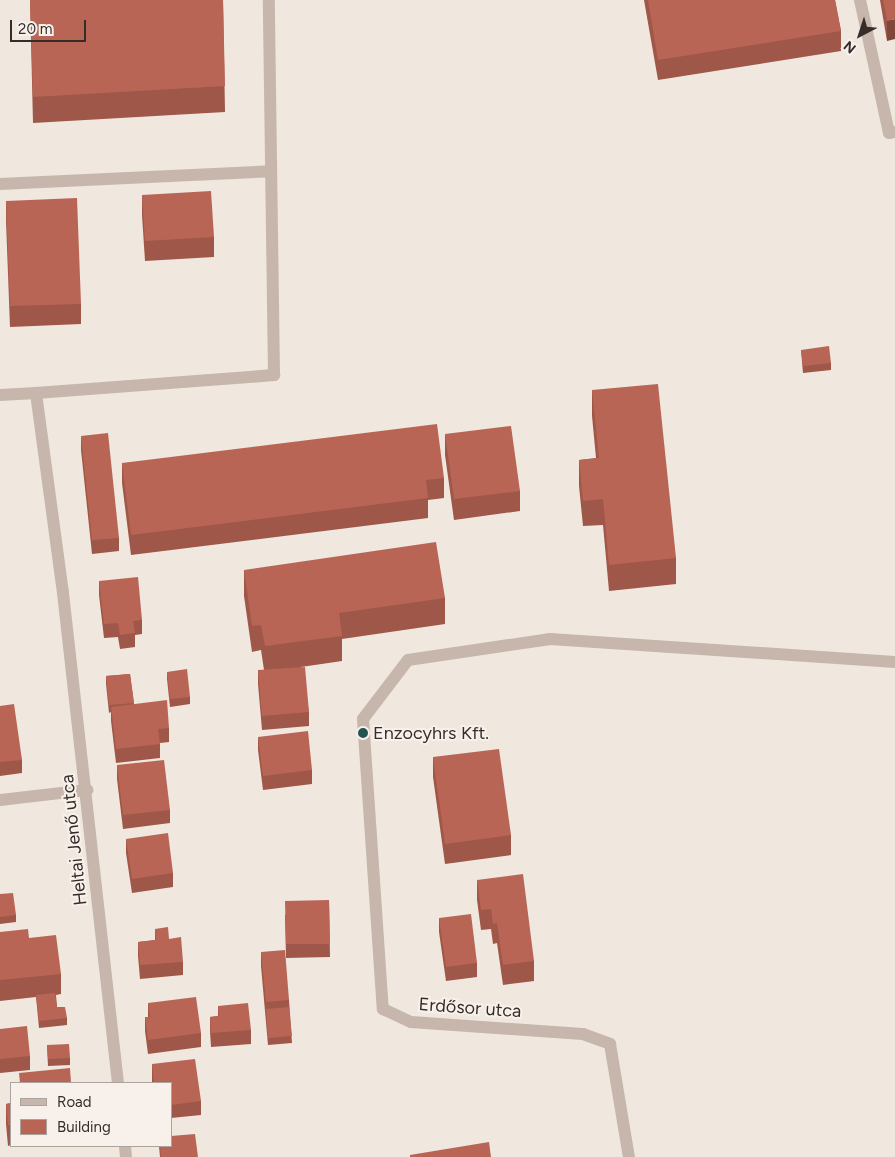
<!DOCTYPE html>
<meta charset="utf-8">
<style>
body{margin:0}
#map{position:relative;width:895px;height:1157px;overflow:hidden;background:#f0e7df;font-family:Figtree,sans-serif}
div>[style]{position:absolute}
.service>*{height:12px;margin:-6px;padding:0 6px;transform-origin:6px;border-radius:6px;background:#c7b6ac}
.minor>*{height:12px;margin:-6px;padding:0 6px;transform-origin:6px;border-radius:6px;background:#c7b6ac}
.wall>*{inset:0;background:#9f5749}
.shaded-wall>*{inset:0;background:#82473c}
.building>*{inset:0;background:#b96555}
.dots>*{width:14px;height:14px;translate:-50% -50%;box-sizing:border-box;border:2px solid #f8f1eb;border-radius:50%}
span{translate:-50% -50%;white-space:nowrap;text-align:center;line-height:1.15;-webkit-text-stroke:4px #f8f1eb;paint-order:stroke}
.poi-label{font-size:18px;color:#362d2a}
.left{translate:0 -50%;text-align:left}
.street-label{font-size:18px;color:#362d2a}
.legend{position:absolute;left:10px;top:1082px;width:162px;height:65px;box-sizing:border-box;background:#f8f1eb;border:1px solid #aaa39e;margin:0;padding:6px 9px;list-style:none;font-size:15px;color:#362d2a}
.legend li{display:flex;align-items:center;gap:10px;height:25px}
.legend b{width:25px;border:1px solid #aaa39e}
.north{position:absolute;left:835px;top:10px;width:50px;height:50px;-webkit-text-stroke:4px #f8f1eb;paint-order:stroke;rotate:220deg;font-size:14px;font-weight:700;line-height:20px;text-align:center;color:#362d2a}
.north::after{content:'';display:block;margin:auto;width:18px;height:22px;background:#362d2a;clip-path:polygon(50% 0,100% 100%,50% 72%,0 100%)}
.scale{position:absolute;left:10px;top:20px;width:76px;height:22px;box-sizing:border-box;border:2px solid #362d2a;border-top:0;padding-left:6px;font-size:15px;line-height:18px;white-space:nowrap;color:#362d2a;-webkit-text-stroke:4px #f8f1eb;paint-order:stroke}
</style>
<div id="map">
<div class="service">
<div style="left:860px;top:0;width:136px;rotate:77.7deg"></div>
<div style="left:889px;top:133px;width:6px;rotate:-9deg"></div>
<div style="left:0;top:184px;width:271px;rotate:-2.7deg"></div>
<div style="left:0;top:395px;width:36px;rotate:-3deg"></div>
<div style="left:63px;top:593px;width:202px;rotate:-97.7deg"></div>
<div style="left:36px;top:393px;width:239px;rotate:-4.3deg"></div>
<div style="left:274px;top:375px;width:375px;rotate:-90.8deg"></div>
<div style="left:363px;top:719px;width:74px;rotate:-52.7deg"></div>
<div style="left:408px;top:660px;width:144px;rotate:-8.4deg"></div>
<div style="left:550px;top:639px;width:346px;rotate:3.8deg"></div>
</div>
<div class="minor">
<div style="left:63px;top:593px;width:493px;rotate:83.6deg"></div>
<div style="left:363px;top:719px;width:291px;rotate:86.1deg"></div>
<div style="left:383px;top:1009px;width:31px;rotate:25deg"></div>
<div style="left:411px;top:1022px;width:172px;rotate:4deg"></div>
<div style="left:583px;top:1034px;width:29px;rotate:20deg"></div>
<div style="left:610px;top:1044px;width:115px;rotate:80.5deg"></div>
<div style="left:0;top:800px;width:88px;rotate:-6.6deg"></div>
<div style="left:125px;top:1146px;width:11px;rotate:85deg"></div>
</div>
<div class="wall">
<div style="clip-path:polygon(30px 0,223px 0,225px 112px,33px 123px)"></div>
<div style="clip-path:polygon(644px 0,835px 0,841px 31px,841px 51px,658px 80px)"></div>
<div style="clip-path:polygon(880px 0,895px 0,887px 41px)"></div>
<div style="clip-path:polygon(142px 195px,214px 237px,214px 257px,145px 261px,142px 215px)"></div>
<div style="clip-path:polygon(6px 201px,81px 304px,81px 324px,10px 327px,6px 221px)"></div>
<div style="clip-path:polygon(801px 350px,831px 363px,831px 370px,803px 373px)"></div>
<div style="clip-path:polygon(592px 390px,676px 558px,676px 584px,609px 591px,603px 525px,583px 526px,579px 486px,579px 460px,596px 458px,592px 416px)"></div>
<div style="clip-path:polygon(445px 434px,520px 491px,520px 511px,454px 520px,445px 455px)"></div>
<div style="clip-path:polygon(81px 436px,119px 538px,119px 551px,92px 554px,81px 450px)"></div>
<div style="clip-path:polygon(122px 463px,444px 478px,444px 498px,428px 500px,428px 518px,131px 555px,122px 483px)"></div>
<div style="clip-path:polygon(244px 570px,445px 598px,445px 624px,342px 639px,342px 661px,301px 667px,309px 712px,309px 726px,262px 730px,258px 684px,258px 670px,264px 670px,261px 650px,252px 652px,244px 596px)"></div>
<div style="clip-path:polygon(99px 581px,142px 620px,142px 634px,135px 635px,135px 647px,120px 649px,118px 637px,104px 638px,99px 595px)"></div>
<div style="clip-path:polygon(167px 672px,190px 697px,190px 704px,170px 707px,167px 679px)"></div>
<div style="clip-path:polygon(130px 674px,134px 704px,169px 728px,169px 742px,160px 743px,160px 758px,116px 763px,111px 721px,111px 712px,109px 713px,106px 684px,106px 676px)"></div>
<div style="clip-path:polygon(0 706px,22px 760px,22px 773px,0 776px)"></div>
<div style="clip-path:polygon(258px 737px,312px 770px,312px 784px,263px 790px,258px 750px)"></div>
<div style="clip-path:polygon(433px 757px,511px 835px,511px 855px,445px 864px,433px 777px)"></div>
<div style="clip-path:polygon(117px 765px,170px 810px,170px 823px,123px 829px,117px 779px)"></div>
<div style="clip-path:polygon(126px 839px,173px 873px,173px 887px,132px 893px,126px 853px)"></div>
<div style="clip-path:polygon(477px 880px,534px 961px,534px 981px,503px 985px,497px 943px,493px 944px,491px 929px,481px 930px,477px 900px)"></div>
<div style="clip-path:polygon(0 894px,16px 915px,16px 922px,0 924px)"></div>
<div style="clip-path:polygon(329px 900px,330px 957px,286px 958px,285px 915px)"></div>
<div style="clip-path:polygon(439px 918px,477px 963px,477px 977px,446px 981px,439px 932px)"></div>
<div style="clip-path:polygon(155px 929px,169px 939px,183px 962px,183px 975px,140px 979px,138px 956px,138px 942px,155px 940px)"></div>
<div style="clip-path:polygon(0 932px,29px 938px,61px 974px,61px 994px,56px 995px,57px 1007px,67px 1018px,67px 1025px,39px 1028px,36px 997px,0 1001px)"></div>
<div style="clip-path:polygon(261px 952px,289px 1000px,292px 1043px,268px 1045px,261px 966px)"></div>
<div style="clip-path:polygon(148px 1003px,201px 1033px,201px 1047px,148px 1054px,145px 1031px,145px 1017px,148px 1017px)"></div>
<div style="clip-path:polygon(218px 1006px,251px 1030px,251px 1044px,211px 1047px,210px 1031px,210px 1017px,218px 1016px)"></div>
<div style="clip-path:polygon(0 1029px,30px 1056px,30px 1070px,0 1073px)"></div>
<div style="clip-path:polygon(47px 1045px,70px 1058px,70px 1065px,48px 1066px)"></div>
<div style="clip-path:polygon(152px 1064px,201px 1101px,201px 1115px,171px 1118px,171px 1083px,152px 1083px)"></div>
<div style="clip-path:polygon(11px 1103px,11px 1145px,8px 1146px,6px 1124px,6px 1104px)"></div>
<div style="clip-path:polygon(159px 1146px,171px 1146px,198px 1157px,160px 1157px)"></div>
</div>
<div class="shaded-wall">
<div style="clip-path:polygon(895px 19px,895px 39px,887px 41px,887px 21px)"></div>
</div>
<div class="building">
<div style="clip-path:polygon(30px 0,223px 0,225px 86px,33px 97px)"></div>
<div style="clip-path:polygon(648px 0,835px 0,841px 31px,658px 60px)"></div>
<div style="clip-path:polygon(883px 0,895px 0,895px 19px,887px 21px)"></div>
<div style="clip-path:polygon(211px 191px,214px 237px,145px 241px,142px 195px)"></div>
<div style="clip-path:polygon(77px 198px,81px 304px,10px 306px,6px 201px)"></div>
<div style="clip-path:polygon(829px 346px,831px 363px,803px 366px,801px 350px)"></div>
<div style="clip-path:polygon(658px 384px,676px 558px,609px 565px,603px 499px,583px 501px,579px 460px,599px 458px,592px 390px)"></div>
<div style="clip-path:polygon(437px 424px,444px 478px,426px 480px,428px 498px,131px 535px,122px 463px)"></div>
<div style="clip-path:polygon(511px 426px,520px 491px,454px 499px,445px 434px)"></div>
<div style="clip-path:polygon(108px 433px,119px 538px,92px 540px,81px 436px)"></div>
<div style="clip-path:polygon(436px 542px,445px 598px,339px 613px,342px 636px,265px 646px,261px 625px,252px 626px,244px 570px)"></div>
<div style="clip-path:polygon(138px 577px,142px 620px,133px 621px,135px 633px,120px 635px,118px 623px,104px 624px,99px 581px)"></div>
<div style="clip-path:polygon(305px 667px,309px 712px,262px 716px,258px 670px)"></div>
<div style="clip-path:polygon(187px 669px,190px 697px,170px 699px,167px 672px)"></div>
<div style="clip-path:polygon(130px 674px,134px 703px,109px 705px,106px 676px)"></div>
<div style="clip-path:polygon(167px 700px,169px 728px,158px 729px,160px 744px,116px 749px,111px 707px)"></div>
<div style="clip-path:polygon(14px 704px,22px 760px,0 762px,0 706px)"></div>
<div style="clip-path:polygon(308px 731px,312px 770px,263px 776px,258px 737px)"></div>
<div style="clip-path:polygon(499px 749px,511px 835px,445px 844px,433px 757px)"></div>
<div style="clip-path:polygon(164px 760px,170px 810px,123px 815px,117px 765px)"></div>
<div style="clip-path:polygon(168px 833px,173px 873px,132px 879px,126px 839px)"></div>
<div style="clip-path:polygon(523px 874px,534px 961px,503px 965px,497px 923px,493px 924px,491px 909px,481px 910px,477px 880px)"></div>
<div style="clip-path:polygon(13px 893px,16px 915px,0 917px,0 894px)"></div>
<div style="clip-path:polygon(329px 900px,330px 944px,286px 944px,285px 901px)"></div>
<div style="clip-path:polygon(471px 914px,477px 963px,446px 967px,439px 918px)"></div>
<div style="clip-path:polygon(168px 927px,169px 939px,181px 937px,183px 962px,140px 965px,138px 942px,156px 940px,155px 929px)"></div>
<div style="clip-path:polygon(28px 929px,29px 938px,56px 935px,61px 974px,0 980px,0 932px)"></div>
<div style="clip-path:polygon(285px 950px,289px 1000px,266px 1002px,261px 952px)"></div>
<div style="clip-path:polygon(55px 993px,57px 1007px,65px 1007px,67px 1018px,39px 1021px,36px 995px)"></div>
<div style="clip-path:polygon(196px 997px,201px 1033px,148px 1040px,145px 1017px,150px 1017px,148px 1003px)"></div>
<div style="clip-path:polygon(248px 1003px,251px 1030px,211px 1033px,210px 1017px,219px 1016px,218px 1006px)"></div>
<div style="clip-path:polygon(289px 1007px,292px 1036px,268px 1038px,266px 1009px)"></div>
<div style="clip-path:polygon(27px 1026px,30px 1056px,0 1059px,0 1029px)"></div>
<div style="clip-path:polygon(69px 1044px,70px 1058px,48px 1059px,47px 1045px)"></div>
<div style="clip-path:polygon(195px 1059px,201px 1101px,171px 1105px,171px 1083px,154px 1083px,152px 1064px)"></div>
<div style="clip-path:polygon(70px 1068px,71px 1083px,20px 1083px,19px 1073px)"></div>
<div style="clip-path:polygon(11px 1103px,11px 1125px,8px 1125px,6px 1104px)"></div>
<div style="clip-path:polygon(195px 1134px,198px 1157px,161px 1157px,160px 1146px,171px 1146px,171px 1136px)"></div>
<div style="clip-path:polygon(489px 1142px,491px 1157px,410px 1157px,410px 1155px)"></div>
</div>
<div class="dots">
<div style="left:363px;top:733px;background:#245353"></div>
</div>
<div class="poi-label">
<span class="left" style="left:373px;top:733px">Enzocyhrs Kft.</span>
</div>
<div class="street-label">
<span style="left:74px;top:840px;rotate:-96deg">Heltai Jenő utca</span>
<span style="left:470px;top:1008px;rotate:4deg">Erdősor utca</span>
</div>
<ul class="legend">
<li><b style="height:6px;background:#c7b6ac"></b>Road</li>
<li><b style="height:14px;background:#b96555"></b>Building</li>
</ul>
<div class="north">N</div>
<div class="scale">20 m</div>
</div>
